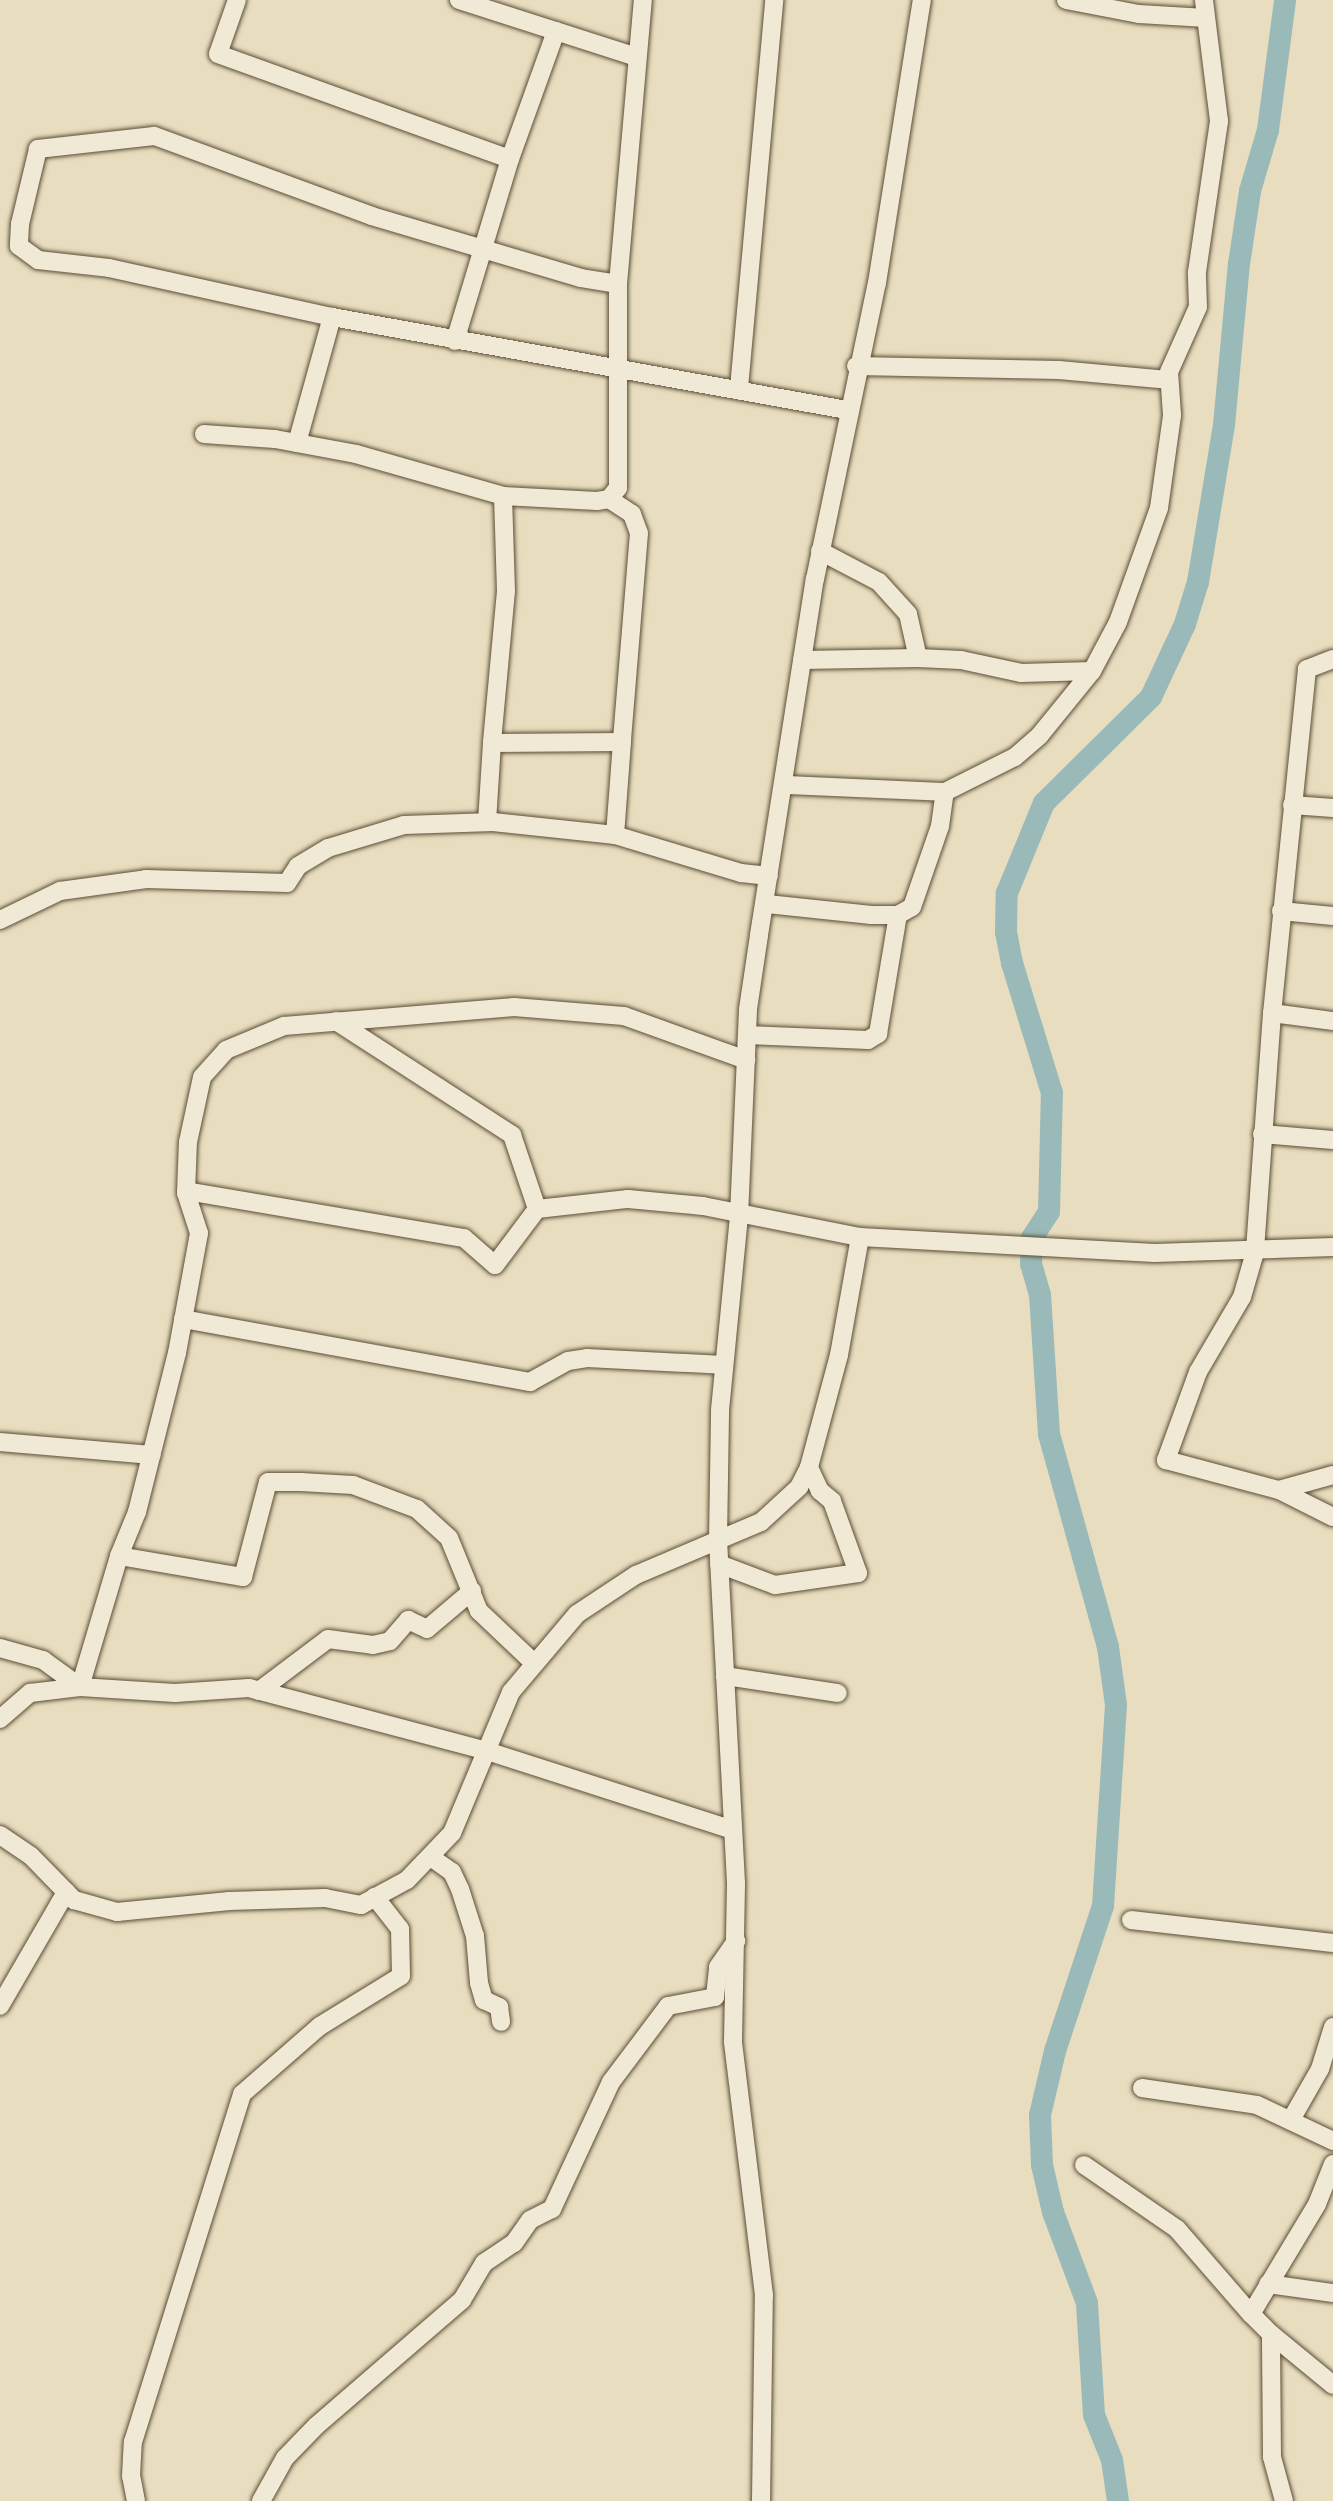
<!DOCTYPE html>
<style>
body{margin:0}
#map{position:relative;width:1333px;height:2501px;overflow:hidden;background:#e8ddbf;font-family:"Libre Bodoni",serif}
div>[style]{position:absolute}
.river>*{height:22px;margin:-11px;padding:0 11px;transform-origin:11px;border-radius:11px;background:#99bab9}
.roads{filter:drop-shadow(0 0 2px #5d4c34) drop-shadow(0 0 2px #5d4c34)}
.minor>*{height:18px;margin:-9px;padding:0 9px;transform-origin:9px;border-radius:9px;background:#f0e9d5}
span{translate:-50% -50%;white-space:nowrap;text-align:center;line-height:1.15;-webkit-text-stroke:7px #f0e9d5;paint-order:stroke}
</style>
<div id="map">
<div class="river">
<div style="left:1118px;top:2501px;width:41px;rotate:-98.3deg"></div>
<div style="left:1112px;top:2460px;width:48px;rotate:-111.8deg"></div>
<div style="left:1094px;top:2415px;width:112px;rotate:-93.6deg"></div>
<div style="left:1087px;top:2303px;width:97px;rotate:-110.5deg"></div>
<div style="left:1053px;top:2212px;width:48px;rotate:-103.2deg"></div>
<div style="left:1042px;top:2165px;width:50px;rotate:-92.3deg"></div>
<div style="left:1040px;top:2115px;width:66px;rotate:-76.8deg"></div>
<div style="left:1055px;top:2051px;width:153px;rotate:-71.7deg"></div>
<div style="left:1103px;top:1906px;width:201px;rotate:-86.3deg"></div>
<div style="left:1116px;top:1705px;width:59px;rotate:-97.9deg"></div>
<div style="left:1108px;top:1647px;width:221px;rotate:-105.5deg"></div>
<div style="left:1049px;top:1434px;width:139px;rotate:-93.7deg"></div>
<div style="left:1040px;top:1295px;width:32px;rotate:-106deg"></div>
<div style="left:1031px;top:1264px;width:26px;rotate:-88deg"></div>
<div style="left:1032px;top:1238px;width:31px;rotate:-57deg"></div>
<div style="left:1049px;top:1212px;width:119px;rotate:-88.6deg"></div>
<div style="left:1052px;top:1093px;width:136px;rotate:-107.1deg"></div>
<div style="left:1012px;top:963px;width:32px;rotate:-101deg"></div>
<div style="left:1006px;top:932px;width:39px;rotate:-89deg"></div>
<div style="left:1007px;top:893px;width:97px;rotate:-67.7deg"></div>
<div style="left:1044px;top:803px;width:151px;rotate:-44.7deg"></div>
<div style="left:1151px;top:697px;width:81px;rotate:-65deg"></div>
<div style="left:1185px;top:624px;width:44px;rotate:-72.8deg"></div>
<div style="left:1198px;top:582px;width:159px;rotate:-80.6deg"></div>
<div style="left:1224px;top:425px;width:162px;rotate:-84.7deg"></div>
<div style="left:1239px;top:264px;width:74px;rotate:-81.4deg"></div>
<div style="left:1250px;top:191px;width:64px;rotate:-73.6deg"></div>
<div style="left:1268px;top:130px;width:131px;rotate:-82.5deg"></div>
</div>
<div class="roads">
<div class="minor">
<div style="left:237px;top:0;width:57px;rotate:109.4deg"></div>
<div style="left:218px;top:54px;width:310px;rotate:19.8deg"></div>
<div style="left:510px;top:159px;width:136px;rotate:-70.2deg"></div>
<div style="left:459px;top:0;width:187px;rotate:17.8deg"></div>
<div style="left:1066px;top:0;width:74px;rotate:10.9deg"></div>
<div style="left:1139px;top:14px;width:67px;rotate:3.4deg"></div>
<div style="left:618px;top:284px;width:37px;rotate:-171deg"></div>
<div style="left:581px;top:278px;width:218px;rotate:-163.5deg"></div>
<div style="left:372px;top:216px;width:232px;rotate:-159.8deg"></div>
<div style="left:154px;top:136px;width:117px;rotate:173.6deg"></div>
<div style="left:38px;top:149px;width:77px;rotate:103.5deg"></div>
<div style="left:20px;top:224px;width:22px;rotate:93deg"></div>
<div style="left:19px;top:246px;width:24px;rotate:36deg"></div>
<div style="left:38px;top:260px;width:71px;rotate:6.4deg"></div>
<div style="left:109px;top:268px;width:228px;rotate:12.4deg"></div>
<div style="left:332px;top:317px;width:523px;rotate:10.24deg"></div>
<div style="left:455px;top:341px;width:190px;rotate:-73.2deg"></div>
<div style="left:856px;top:366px;width:203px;rotate:1.1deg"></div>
<div style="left:1059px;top:370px;width:109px;rotate:5.2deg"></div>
<div style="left:739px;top:388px;width:390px;rotate:-84.8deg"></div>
<div style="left:204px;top:434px;width:71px;rotate:4deg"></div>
<div style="left:275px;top:439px;width:82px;rotate:10.5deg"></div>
<div style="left:356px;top:454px;width:153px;rotate:15.9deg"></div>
<div style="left:503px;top:496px;width:95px;rotate:88.2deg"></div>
<div style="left:506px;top:591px;width:153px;rotate:95.3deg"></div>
<div style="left:492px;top:743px;width:130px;rotate:-0.4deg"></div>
<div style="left:622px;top:742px;width:93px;rotate:94.3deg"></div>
<div style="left:615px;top:835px;width:132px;rotate:16.8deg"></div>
<div style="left:741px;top:873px;width:28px;rotate:6deg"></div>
<div style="left:297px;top:443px;width:131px;rotate:-74.5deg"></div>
<div style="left:503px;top:496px;width:94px;rotate:3deg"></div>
<div style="left:597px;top:501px;width:12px;rotate:-9deg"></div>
<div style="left:609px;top:499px;width:14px;rotate:-51deg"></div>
<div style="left:618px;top:488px;width:204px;rotate:-90deg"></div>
<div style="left:618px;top:284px;width:285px;rotate:-85deg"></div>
<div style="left:609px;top:499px;width:27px;rotate:33deg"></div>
<div style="left:632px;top:514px;width:20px;rotate:70deg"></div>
<div style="left:639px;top:533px;width:210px;rotate:94.7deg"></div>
<div style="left:820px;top:551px;width:67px;rotate:27.7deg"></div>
<div style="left:879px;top:582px;width:43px;rotate:47.8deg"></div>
<div style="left:908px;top:614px;width:45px;rotate:77.2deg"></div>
<div style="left:1333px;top:659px;width:28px;rotate:159deg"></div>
<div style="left:1307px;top:669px;width:346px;rotate:95.8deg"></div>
<div style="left:1272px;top:1013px;width:240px;rotate:94.1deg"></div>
<div style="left:1255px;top:1252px;width:47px;rotate:106.1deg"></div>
<div style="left:1242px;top:1297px;width:87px;rotate:120.4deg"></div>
<div style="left:1198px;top:1372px;width:94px;rotate:110deg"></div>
<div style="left:1166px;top:1460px;width:117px;rotate:14.9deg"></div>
<div style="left:1279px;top:1490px;width:60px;rotate:26.6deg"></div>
<div style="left:802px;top:660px;width:116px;rotate:-1deg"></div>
<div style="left:918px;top:658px;width:43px;rotate:2.7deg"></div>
<div style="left:961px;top:660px;width:61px;rotate:12.2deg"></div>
<div style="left:1021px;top:673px;width:71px;rotate:-1.6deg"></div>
<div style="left:785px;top:785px;width:160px;rotate:2.5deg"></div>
<div style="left:1292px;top:805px;width:41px;rotate:4.2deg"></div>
<div style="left:487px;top:822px;width:79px;rotate:-86.4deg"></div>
<div style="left:767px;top:904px;width:105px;rotate:6deg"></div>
<div style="left:871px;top:915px;width:27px"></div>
<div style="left:898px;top:915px;width:16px;rotate:-30deg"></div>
<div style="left:912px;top:907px;width:86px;rotate:-70.9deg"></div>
<div style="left:940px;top:826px;width:34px;rotate:-82deg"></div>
<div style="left:945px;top:792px;width:78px;rotate:-26.6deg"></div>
<div style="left:1015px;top:757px;width:33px;rotate:-41deg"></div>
<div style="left:1040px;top:735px;width:82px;rotate:-50.9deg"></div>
<div style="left:1092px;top:671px;width:55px;rotate:-62deg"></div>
<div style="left:1118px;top:622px;width:121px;rotate:-70.2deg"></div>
<div style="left:1159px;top:508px;width:94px;rotate:-82deg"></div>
<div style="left:1172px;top:415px;width:43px;rotate:-94deg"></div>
<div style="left:1169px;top:372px;width:71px;rotate:-66deg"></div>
<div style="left:1198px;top:307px;width:35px;rotate:-92deg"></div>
<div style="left:1197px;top:272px;width:153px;rotate:-81.7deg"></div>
<div style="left:1219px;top:121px;width:122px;rotate:-97.1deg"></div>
<div style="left:1281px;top:911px;width:52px;rotate:5.5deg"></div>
<div style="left:0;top:920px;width:67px;rotate:-25.8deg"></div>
<div style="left:60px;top:891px;width:87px;rotate:-7.9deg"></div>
<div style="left:146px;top:879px;width:141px;rotate:1.6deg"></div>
<div style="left:287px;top:883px;width:20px;rotate:-57deg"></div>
<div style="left:298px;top:866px;width:35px;rotate:-31deg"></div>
<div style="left:328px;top:848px;width:79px;rotate:-16.8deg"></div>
<div style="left:404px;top:825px;width:89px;rotate:-1.9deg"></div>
<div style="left:493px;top:822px;width:123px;rotate:6.1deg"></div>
<div style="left:1272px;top:1013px;width:62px;rotate:7.5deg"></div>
<div style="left:336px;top:1021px;width:210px;rotate:32.9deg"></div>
<div style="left:512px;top:1135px;width:78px;rotate:71.3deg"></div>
<div style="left:747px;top:1035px;width:121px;rotate:2.4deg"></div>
<div style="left:868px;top:1040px;width:12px;rotate:-31deg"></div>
<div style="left:878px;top:1034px;width:121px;rotate:-80.5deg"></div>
<div style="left:1262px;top:1134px;width:71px;rotate:4.8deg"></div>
<div style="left:186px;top:1191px;width:282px;rotate:9.6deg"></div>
<div style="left:464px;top:1238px;width:41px;rotate:41.1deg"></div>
<div style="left:495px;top:1265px;width:70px;rotate:-53.1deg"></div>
<div style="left:537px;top:1209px;width:92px;rotate:-6.3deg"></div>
<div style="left:628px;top:1199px;width:75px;rotate:5.3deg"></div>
<div style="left:703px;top:1206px;width:160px;rotate:11.2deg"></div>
<div style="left:860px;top:1237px;width:295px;rotate:3.1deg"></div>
<div style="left:1155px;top:1253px;width:178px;rotate:-1.9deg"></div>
<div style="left:183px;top:1319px;width:353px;rotate:10.3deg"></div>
<div style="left:530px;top:1382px;width:43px;rotate:-28.9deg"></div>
<div style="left:568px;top:1361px;width:19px;rotate:-9deg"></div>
<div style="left:587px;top:1358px;width:136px;rotate:2.9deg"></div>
<div style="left:0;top:1442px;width:152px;rotate:4.9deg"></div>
<div style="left:1279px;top:1490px;width:56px;rotate:-15.5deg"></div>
<div style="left:119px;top:1556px;width:48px;rotate:-67.8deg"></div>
<div style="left:137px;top:1512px;width:164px;rotate:-75.9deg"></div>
<div style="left:177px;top:1353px;width:122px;rotate:-79.6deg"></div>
<div style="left:199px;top:1233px;width:42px;rotate:-108deg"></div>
<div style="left:186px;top:1193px;width:51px;rotate:-87.8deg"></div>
<div style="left:188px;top:1142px;width:66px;rotate:-77.8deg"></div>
<div style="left:202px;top:1077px;width:36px;rotate:-48deg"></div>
<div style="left:226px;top:1050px;width:63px;rotate:-22.5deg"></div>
<div style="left:284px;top:1026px;width:231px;rotate:-4.7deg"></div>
<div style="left:514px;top:1007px;width:110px;rotate:4.7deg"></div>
<div style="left:624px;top:1016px;width:130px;rotate:19.8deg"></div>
<div style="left:719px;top:1564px;width:60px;rotate:20.6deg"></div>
<div style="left:775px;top:1585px;width:84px;rotate:-8.2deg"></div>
<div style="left:858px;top:1573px;width:77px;rotate:-109.9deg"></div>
<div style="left:832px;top:1501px;width:16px;rotate:-140deg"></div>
<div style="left:820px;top:1491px;width:26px;rotate:-115deg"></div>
<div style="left:0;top:1648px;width:45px;rotate:15.6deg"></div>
<div style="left:43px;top:1660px;width:46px;rotate:36.1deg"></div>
<div style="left:80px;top:1687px;width:137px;rotate:-73.4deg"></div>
<div style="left:119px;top:1556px;width:126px;rotate:9.6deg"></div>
<div style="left:243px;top:1577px;width:98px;rotate:-75.3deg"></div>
<div style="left:268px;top:1482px;width:33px"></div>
<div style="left:301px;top:1482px;width:52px;rotate:3.3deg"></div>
<div style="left:353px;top:1485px;width:68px;rotate:20.6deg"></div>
<div style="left:417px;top:1509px;width:43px;rotate:42.2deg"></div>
<div style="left:449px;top:1538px;width:79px;rotate:67.7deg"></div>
<div style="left:479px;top:1611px;width:74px;rotate:43.4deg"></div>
<div style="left:725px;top:1676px;width:114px;rotate:8.6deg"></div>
<div style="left:259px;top:1691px;width:86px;rotate:-37deg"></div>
<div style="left:328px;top:1639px;width:45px;rotate:7.6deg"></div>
<div style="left:373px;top:1645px;width:17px;rotate:-13deg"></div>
<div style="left:390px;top:1641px;width:28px;rotate:-49deg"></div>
<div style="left:408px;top:1620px;width:21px;rotate:25deg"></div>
<div style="left:427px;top:1629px;width:59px;rotate:-40.2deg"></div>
<div style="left:0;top:1719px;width:40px;rotate:-41deg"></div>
<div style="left:30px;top:1693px;width:50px;rotate:-6.8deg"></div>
<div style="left:80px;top:1687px;width:95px;rotate:3.6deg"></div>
<div style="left:175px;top:1693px;width:74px;rotate:-3.9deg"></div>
<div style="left:249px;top:1688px;width:246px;rotate:14.8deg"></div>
<div style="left:487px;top:1751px;width:258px;rotate:17.8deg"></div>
<div style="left:0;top:1835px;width:37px;rotate:34deg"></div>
<div style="left:31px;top:1856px;width:62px;rotate:45.7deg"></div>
<div style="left:74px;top:1900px;width:45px;rotate:15.6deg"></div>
<div style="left:117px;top:1912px;width:113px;rotate:-5.6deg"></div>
<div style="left:229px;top:1901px;width:96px;rotate:-1.8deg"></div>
<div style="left:325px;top:1898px;width:37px;rotate:11deg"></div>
<div style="left:361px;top:1905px;width:52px;rotate:-28.5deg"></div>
<div style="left:407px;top:1880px;width:65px;rotate:-46.2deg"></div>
<div style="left:452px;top:1833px;width:153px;rotate:-67.3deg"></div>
<div style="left:511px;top:1692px;width:102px;rotate:-49.8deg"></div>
<div style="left:577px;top:1614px;width:71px;rotate:-33.5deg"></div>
<div style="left:636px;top:1575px;width:136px;rotate:-23deg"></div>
<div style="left:761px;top:1522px;width:52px;rotate:-42.6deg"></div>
<div style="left:799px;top:1487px;width:22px;rotate:-63deg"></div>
<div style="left:809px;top:1467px;width:116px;rotate:-75deg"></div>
<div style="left:839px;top:1355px;width:120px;rotate:-79.9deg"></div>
<div style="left:432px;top:1858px;width:24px;rotate:35deg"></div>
<div style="left:452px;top:1872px;width:19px;rotate:65deg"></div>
<div style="left:460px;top:1889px;width:49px;rotate:72.3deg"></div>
<div style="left:475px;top:1936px;width:47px;rotate:85.1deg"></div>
<div style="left:479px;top:1983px;width:18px;rotate:74deg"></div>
<div style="left:484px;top:2000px;width:17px;rotate:25deg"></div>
<div style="left:499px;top:2007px;width:15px;rotate:82deg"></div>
<div style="left:1131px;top:1920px;width:203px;rotate:6.5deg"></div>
<div style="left:0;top:2006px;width:132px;rotate:-59.9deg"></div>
<div style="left:1142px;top:2088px;width:116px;rotate:8.4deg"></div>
<div style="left:1257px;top:2105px;width:84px;rotate:25.3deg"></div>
<div style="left:1292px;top:2118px;width:56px;rotate:-60.3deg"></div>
<div style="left:1320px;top:2069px;width:44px;rotate:-72.8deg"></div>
<div style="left:1084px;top:2165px;width:113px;rotate:34.5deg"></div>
<div style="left:1177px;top:2229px;width:113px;rotate:49deg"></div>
<div style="left:1268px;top:2284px;width:66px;rotate:7.9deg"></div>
<div style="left:1271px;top:2334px;width:80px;rotate:39.4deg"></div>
<div style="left:136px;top:2501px;width:25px;rotate:-101deg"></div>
<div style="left:131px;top:2476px;width:34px;rotate:-87deg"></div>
<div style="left:133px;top:2442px;width:365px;rotate:-72.6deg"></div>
<div style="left:242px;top:2094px;width:103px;rotate:-41.1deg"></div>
<div style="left:320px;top:2026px;width:95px;rotate:-31.7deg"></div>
<div style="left:401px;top:1976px;width:47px;rotate:-91.2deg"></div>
<div style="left:400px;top:1929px;width:41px;rotate:-128deg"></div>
<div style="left:261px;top:2501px;width:49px;rotate:-60.8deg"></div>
<div style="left:285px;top:2458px;width:45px;rotate:-45.9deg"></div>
<div style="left:316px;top:2426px;width:193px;rotate:-40.8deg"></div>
<div style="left:462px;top:2300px;width:43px;rotate:-59.3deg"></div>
<div style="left:484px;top:2263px;width:36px;rotate:-34deg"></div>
<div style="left:514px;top:2243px;width:28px;rotate:-55deg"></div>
<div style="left:530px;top:2220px;width:25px;rotate:-27deg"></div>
<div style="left:552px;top:2209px;width:140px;rotate:-65.1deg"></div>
<div style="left:611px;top:2082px;width:95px;rotate:-53.1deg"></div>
<div style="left:668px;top:2006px;width:48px;rotate:-10.8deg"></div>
<div style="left:715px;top:1997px;width:30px;rotate:-84deg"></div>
<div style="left:718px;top:1967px;width:32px;rotate:-55deg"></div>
<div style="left:761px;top:2501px;width:206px;rotate:-89.2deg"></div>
<div style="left:764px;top:2295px;width:256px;rotate:-97deg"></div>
<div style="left:733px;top:2041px;width:158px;rotate:-88.9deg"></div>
<div style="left:736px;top:1883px;width:342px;rotate:-93deg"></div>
<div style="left:718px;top:1541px;width:131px;rotate:-89.1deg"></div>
<div style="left:720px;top:1410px;width:195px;rotate:-84.4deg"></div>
<div style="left:739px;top:1216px;width:207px;rotate:-87.5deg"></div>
<div style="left:748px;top:1009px;width:75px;rotate:-81.5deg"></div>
<div style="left:759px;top:935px;width:360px;rotate:-81.1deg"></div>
<div style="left:815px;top:579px;width:302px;rotate:-78.2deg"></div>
<div style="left:877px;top:283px;width:287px;rotate:-81deg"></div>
<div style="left:1284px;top:2501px;width:46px;rotate:-105.3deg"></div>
<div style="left:1272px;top:2457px;width:123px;rotate:-90.5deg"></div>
<div style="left:1271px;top:2334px;width:28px;rotate:-135deg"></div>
<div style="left:1251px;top:2314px;width:128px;rotate:-59deg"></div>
<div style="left:1317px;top:2204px;width:43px;rotate:-68.2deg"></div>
</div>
</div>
</div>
